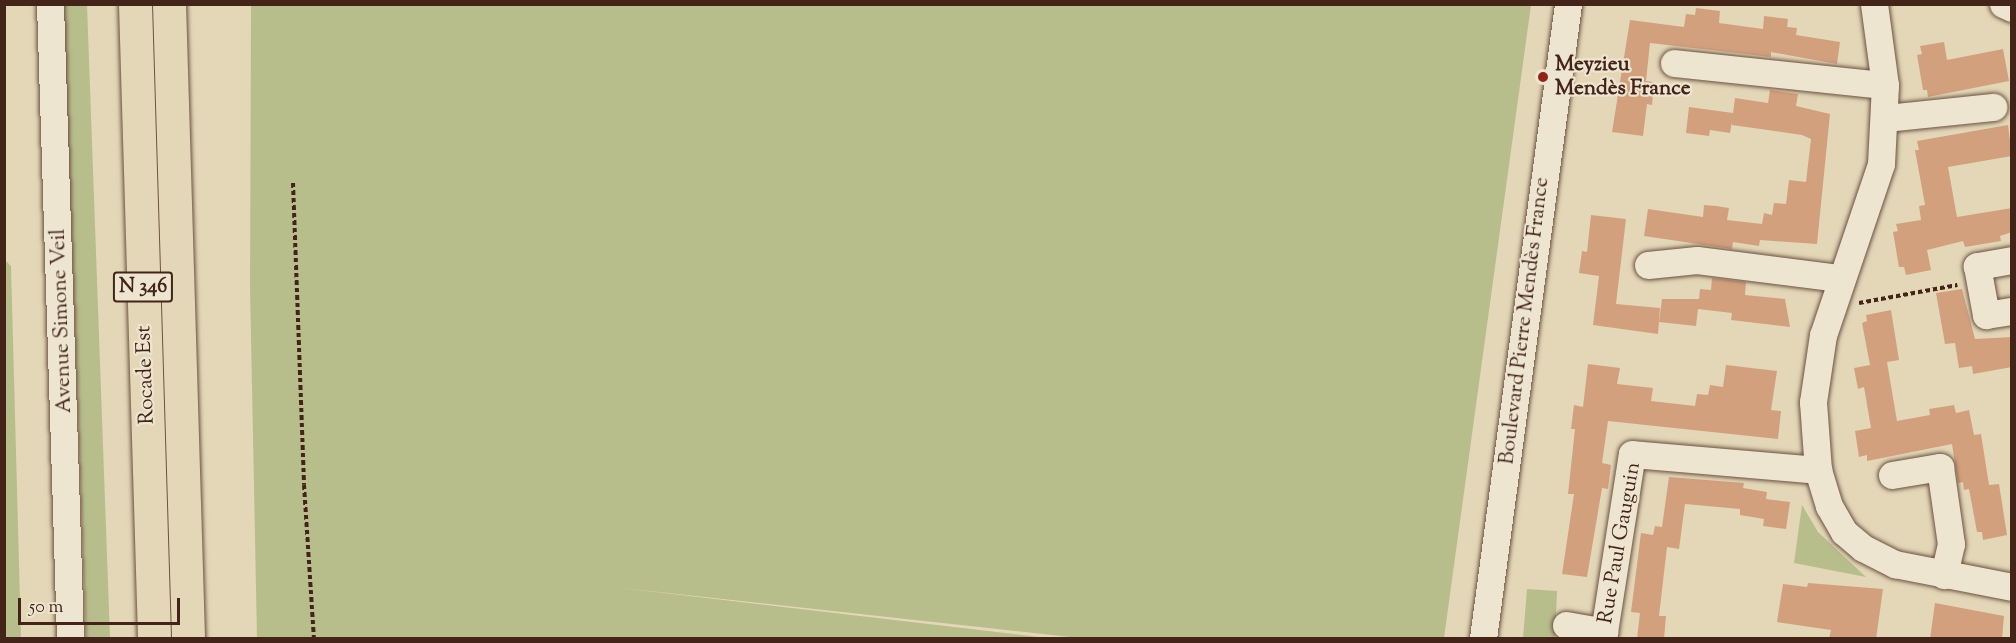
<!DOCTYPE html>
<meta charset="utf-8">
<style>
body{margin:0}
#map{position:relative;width:2016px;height:643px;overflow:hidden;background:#e3d7b7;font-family:"Sorts Mill Goudy",serif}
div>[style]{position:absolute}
.green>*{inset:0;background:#b8bd8c}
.building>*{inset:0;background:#d3a07e}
.path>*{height:4px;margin-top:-2px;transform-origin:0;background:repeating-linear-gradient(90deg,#442419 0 4.5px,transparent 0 7.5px)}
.roads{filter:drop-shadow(0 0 2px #6c5140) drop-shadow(0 0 2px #6c5140)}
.minor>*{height:27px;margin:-13.5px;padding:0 13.5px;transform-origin:13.5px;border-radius:13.5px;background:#ede5d0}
.highway>*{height:33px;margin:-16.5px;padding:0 16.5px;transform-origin:16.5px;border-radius:16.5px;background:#e3d7b7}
.dots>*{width:16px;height:16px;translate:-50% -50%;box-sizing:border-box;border:3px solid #ede5d0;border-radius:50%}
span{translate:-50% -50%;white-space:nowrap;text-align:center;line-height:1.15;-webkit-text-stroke:4.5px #ede5d0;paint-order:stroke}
.shield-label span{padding:2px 4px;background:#ede5d0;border:2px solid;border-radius:4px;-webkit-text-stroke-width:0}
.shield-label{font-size:20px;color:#442419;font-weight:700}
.poi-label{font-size:21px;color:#442419;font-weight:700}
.left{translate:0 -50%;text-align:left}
.street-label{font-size:21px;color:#442419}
.frame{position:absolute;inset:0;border:6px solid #442419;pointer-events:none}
.scale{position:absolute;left:18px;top:598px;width:162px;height:27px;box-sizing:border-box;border:3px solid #442419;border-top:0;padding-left:8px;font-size:18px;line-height:21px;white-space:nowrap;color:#442419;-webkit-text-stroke:4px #ede5d0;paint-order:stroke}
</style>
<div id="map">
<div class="green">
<div style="clip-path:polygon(63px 5px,87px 5px,110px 638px,86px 638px)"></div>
<div style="clip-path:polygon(251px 5px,1531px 5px,1444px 638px,1079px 638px,613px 587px,1047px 638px,257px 638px,250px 287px)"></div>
<div style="clip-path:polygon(4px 247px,5px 260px,11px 266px,21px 638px,4px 638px)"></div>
<div style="clip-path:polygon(1802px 505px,1818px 532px,1866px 577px,1794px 563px)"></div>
<div style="clip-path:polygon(1527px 589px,1557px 591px,1555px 638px,1523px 638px)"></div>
</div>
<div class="building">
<div style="clip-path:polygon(1696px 8px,1720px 11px,1719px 23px,1763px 29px,1764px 16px,1788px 19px,1787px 27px,1797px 28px,1796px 35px,1840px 42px,1837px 64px,1771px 52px,1771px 57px,1650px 43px,1646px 81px,1654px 82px,1652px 105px,1647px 104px,1643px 136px,1612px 132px,1630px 20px,1684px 27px,1686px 14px,1695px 15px)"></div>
<div style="clip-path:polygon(1944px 42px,1947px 60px,2003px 49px,2009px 81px,1928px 97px,1927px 90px,1923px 90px,1917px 55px,1922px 54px,1920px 46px)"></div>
<div style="clip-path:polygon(1770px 90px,1798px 94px,1796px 106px,1830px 114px,1817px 244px,1760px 240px,1759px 246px,1733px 242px,1732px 249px,1644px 236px,1648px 209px,1703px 217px,1704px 205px,1716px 206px,1729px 208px,1727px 220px,1762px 224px,1764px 213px,1772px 215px,1774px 203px,1786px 204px,1789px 180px,1806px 182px,1811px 139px,1802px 135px,1732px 125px,1732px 122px,1730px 133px,1710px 130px,1709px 136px,1686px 133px,1689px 107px,1733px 113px,1735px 98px,1768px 103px)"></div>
<div style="clip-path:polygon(2008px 125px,2012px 156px,1948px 167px,1957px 217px,2012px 208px,2012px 232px,2000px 236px,2001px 241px,1965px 247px,1963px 241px,1927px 250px,1931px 270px,1906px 275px,1904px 267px,1899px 267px,1893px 232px,1898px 231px,1896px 224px,1921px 220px,1919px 206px,1925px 205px,1915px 150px,1919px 150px,1917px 141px)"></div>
<div style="clip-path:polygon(1591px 215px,1626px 219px,1616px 304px,1660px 308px,1658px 334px,1593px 325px,1599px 276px,1579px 273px,1582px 251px,1587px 252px)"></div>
<div style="clip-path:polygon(1712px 278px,1746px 282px,1745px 295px,1785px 299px,1790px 327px,1731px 320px,1732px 313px,1698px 309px,1696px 326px,1659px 322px,1662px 299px,1699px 299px,1700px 289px,1711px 290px)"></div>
<div style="clip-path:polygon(1962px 289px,1975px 339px,2012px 337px,2012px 367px,1973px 374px,1972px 366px,1959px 368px,1955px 343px,1945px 344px,1936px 293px)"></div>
<div style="clip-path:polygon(1891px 310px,1899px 360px,1887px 362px,1897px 421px,1930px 415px,1929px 409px,1954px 405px,1956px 413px,1969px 410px,1974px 435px,1981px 434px,1989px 485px,1999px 484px,2007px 535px,1983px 540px,1982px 532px,1977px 532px,1969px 489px,1964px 490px,1963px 482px,1958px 483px,1952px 444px,1867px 461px,1867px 455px,1859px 457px,1855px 431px,1871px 428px,1864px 387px,1858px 389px,1854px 368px,1870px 365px,1862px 323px,1867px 321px,1866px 315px)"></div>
<div style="clip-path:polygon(1588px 364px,1620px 368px,1617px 384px,1653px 388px,1651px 401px,1695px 406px,1697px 394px,1708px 395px,1710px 385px,1723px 387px,1726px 365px,1777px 371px,1771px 410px,1781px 411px,1778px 439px,1608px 421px,1602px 463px,1611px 465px,1608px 489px,1602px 488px,1587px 577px,1562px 574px,1574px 494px,1568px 494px,1575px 429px,1571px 429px,1574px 405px,1583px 407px)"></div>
<div style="clip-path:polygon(1669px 477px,1744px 483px,1743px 488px,1767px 492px,1766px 499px,1790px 502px,1786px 529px,1763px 526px,1764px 519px,1740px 515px,1740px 509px,1685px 504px,1679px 549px,1667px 547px,1659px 616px,1666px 616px,1664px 639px,1637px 639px,1640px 613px,1631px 612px,1641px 533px,1653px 535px,1655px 526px,1662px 527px)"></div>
<div style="clip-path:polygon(1808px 583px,1883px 589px,1876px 639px,1829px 639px,1831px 630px,1777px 622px,1783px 584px,1807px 587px)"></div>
<div style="clip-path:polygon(1935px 603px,2004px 616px,2002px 639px,1930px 639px)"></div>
</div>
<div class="path">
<div style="left:293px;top:183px;width:302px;rotate:87.9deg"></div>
<div style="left:304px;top:485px;width:153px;rotate:86.3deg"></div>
<div style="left:1859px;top:303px;width:100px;rotate:-10.4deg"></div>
</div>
<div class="roads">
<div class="minor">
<div style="left:50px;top:4px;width:634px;rotate:88.19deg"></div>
<div style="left:1874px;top:4px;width:82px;rotate:82.3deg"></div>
<div style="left:1885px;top:85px;width:79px;rotate:92.9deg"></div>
<div style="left:1881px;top:164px;width:181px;rotate:108.7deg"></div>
<div style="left:1823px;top:335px;width:68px;rotate:98.5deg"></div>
<div style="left:1813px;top:402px;width:68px;rotate:85.8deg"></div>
<div style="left:1818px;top:470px;width:38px;rotate:73deg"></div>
<div style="left:1829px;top:506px;width:30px;rotate:60deg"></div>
<div style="left:1844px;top:532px;width:25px;rotate:40deg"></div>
<div style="left:1863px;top:548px;width:36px;rotate:27deg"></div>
<div style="left:1895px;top:564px;width:119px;rotate:11.1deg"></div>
<div style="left:2003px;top:4px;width:10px;rotate:24deg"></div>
<div style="left:1674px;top:63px;width:212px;rotate:6deg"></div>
<div style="left:1886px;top:118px;width:108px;rotate:-5.9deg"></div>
<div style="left:2012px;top:260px;width:36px;rotate:170deg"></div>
<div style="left:1977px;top:266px;width:50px;rotate:79.6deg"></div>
<div style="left:1986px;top:315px;width:26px;rotate:-9deg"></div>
<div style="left:1648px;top:265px;width:49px;rotate:-5.8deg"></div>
<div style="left:1697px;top:260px;width:144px;rotate:7.2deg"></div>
<div style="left:1892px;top:475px;width:49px;rotate:-9.5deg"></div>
<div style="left:1940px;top:467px;width:78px;rotate:81.9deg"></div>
<div style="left:1951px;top:544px;width:32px;rotate:103deg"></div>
<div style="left:1566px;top:625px;width:39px;rotate:10deg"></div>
<div style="left:1604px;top:632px;width:180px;rotate:-81.1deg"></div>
<div style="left:1632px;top:454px;width:187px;rotate:4.9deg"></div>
<div style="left:1483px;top:638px;width:640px;rotate:-82.36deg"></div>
</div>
<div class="highway">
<div style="left:135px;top:4px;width:634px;rotate:88.28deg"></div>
<div style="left:169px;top:4px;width:634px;rotate:88.28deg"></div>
</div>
</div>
<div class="dots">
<div style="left:1543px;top:77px;background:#8f2418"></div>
</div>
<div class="shield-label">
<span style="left:143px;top:287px">N 346</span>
</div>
<div class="poi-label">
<span class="left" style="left:1555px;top:77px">Meyzieu<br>Mendès France</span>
</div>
<div class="street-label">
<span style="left:62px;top:321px;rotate:-92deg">Avenue Simone Veil</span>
<span style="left:1525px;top:321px;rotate:-83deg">Boulevard Pierre Mendès France</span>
<span style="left:146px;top:375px;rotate:-92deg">Rocade Est</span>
<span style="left:1620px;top:543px;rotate:-80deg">Rue Paul Gauguin</span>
</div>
<div class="frame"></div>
<div class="scale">50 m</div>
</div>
